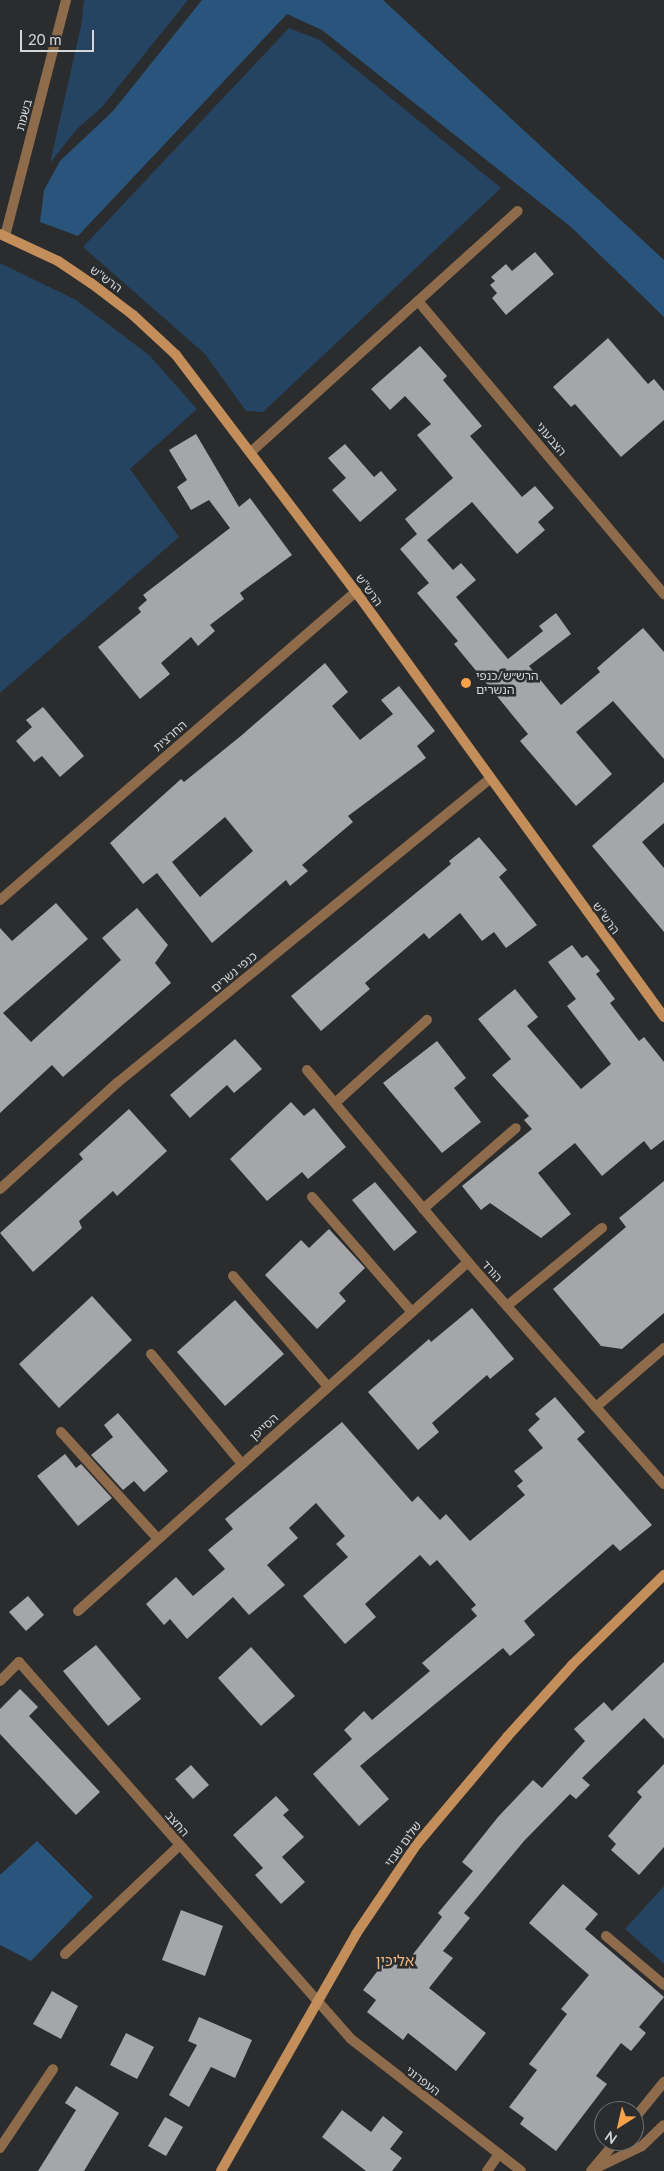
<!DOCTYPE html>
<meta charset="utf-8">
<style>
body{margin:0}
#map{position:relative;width:664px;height:2171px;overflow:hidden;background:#2a2c2e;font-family:Lato,"Noto Sans Hebrew",sans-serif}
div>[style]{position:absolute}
.green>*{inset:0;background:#244461}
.forest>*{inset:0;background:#29547b}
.building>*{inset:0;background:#a4a6a9}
.lane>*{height:10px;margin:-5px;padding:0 5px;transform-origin:5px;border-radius:5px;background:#8d6b4b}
.street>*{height:10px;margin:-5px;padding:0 5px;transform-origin:5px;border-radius:5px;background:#8d6b4b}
.secondary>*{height:10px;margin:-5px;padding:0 5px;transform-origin:5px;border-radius:5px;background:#c48e5a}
.dots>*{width:14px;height:14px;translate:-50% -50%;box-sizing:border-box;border:2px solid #2a2c2e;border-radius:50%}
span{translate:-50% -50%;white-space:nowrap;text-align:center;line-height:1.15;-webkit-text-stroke:5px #2a2c2e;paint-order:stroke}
.street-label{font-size:12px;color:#d4d6d7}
.poi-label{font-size:12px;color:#d4d6d7}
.left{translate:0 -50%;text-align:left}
.quarter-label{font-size:15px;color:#f3b77f}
.north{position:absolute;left:594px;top:2101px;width:50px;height:50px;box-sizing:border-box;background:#2a2c2e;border:1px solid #6e7072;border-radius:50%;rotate:215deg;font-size:14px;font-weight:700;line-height:20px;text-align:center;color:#d4d6d7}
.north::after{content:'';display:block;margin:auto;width:18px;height:22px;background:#f7a148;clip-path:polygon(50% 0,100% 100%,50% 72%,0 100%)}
.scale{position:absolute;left:20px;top:30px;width:74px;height:22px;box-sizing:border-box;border:2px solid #d4d6d7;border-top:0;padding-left:6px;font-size:15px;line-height:18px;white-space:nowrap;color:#d4d6d7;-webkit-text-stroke:4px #2a2c2e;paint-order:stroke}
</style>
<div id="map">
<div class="green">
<div style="clip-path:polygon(84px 0,188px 0,102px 107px,77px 129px,50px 163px,81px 26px)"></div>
<div style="clip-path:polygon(289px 28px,320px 40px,501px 188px,263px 412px,246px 411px,205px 354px,83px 247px)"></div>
<div style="clip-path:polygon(0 263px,76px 300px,149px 355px,197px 409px,130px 469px,179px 537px,0 693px)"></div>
<div style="clip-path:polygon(664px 1886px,664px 1964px,625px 1929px)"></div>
</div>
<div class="forest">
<div style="clip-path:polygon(202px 0,383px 0,664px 260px,664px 317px,571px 227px,322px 30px,287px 14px,78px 236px,40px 222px,44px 190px,60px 161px,113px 111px)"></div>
<div style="clip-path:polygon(37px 1841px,93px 1897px,31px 1961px,0 1945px,0 1875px)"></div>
</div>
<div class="building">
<div style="clip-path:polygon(535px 252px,554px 274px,506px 315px,492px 298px,497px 293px,490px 285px,495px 281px,491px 277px,506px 264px,512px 271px)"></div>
<div style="clip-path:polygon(608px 338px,648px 384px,654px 379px,664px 391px,664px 420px,621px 457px,575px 404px,571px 407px,553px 387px)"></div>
<div style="clip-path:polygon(420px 346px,447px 376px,443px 380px,482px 426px,470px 436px,522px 497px,535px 486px,554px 508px,538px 522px,545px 530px,517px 554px,472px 502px,427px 540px,453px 570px,461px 563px,476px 580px,456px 597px,508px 659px,543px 631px,539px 626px,556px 613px,571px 634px,529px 666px,561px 705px,600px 672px,597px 668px,643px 628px,664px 652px,664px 759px,613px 701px,576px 732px,612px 774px,576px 806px,520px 741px,528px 734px,454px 644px,458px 641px,417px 593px,429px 583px,400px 549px,417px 534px,405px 519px,453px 478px,417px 435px,431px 424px,405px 396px,390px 410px,371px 389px)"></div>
<div style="clip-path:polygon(196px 434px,239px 507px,250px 498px,292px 555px,240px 593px,244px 599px,210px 625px,215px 631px,198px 646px,191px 637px,161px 663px,170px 674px,140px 699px,98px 647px,141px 612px,138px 608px,147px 600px,143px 595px,230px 528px,209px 500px,191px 510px,177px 487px,187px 480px,169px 450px)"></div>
<div style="clip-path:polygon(345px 444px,374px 477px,381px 471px,397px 490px,360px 522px,332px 490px,346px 478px,328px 458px)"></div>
<div style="clip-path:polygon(evenodd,325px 663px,348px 692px,332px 706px,360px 740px,393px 714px,381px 700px,399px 686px,435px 731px,417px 746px,426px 758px,348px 816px,353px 822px,302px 865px,308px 871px,290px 886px,286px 880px,212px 943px,157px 873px,143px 884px,110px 843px,181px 779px,184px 782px,242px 735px,325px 663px,225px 817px,253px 851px,200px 897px,172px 862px,225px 817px)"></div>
<div style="clip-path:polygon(43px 707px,84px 756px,60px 777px,42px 756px,34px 762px,16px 741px,32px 727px,26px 720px)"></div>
<div style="clip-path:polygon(664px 782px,664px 823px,642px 842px,664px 868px,664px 932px,592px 846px)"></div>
<div style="clip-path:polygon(479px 837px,507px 870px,499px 877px,537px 925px,506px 948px,494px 932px,482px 941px,460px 913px,429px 939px,424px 933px,365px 983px,370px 989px,321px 1031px,291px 996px,451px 864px,449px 861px)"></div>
<div style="clip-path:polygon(56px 903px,88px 939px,3px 1013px,31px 1042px,121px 960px,102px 938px,137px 908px,168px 945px,155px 963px,171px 983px,63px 1077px,52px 1065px,0 1113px,0 928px,12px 941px)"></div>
<div style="clip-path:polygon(572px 945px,582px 958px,587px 955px,600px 971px,596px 974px,615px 999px,610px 1003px,639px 1041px,644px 1037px,664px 1062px,664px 1140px,651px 1150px,644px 1141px,602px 1176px,575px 1143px,538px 1173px,571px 1214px,541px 1238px,490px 1203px,481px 1210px,462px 1186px,532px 1129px,524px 1120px,529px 1116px,492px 1075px,511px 1059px,478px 1019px,515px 989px,538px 1017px,527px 1026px,581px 1089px,611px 1064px,567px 1006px,576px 999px,548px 962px)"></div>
<div style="clip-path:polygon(235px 1039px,262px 1069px,234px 1093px,227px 1085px,190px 1118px,170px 1095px)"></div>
<div style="clip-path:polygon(437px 1041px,466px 1078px,454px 1088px,481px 1122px,442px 1153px,383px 1083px)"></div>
<div style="clip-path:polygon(291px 1102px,304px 1116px,314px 1108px,346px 1147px,308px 1179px,302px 1172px,267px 1201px,230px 1159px)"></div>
<div style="clip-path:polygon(129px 1109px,167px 1151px,117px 1196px,113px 1191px,79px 1221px,82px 1228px,33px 1272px,0 1233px,83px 1159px,79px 1154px)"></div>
<div style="clip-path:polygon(664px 1181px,664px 1313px,622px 1349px,601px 1346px,553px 1289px,626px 1227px,619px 1218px)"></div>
<div style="clip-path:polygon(375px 1182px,417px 1232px,394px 1251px,352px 1200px)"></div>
<div style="clip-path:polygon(329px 1229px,365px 1268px,339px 1293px,346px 1301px,317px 1329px,265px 1275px,301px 1240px,309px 1248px)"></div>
<div style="clip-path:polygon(92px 1296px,132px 1340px,59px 1408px,19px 1364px)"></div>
<div style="clip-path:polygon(235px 1300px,284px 1354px,225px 1406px,177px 1352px)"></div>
<div style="clip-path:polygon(472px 1308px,514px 1359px,490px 1379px,487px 1375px,432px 1423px,439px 1432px,418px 1450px,368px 1392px,429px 1339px,431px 1342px)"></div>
<div style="clip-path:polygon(555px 1397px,585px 1432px,577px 1439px,652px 1525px,620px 1551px,613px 1544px,524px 1621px,535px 1635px,510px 1656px,503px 1648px,360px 1766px,389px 1799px,359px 1826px,313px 1774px,352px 1739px,344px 1730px,364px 1711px,372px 1720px,430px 1671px,422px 1663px,477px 1616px,471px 1609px,476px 1605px,437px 1560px,430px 1566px,420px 1555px,365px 1604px,376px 1617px,345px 1644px,303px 1596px,348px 1557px,336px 1544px,345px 1536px,316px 1503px,289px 1528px,298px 1538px,267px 1565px,285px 1585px,249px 1615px,233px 1597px,187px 1639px,170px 1619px,164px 1625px,146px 1604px,176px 1577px,193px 1596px,225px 1569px,208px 1550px,233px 1529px,225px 1519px,342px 1422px,412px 1502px,418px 1496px,440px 1520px,446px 1514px,470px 1541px,525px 1495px,517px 1486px,523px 1481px,514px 1471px,543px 1448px,528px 1430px,540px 1419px,535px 1414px)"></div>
<div style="clip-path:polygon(118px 1413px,168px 1471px,144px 1492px,134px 1481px,123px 1490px,91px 1455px,113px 1437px,104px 1425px)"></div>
<div style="clip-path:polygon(65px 1454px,76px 1468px,81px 1464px,112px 1498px,78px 1526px,37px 1476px)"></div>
<div style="clip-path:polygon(28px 1596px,44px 1615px,26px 1631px,9px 1612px)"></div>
<div style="clip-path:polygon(96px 1645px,141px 1699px,108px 1726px,63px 1671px)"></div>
<div style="clip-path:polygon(251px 1647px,295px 1696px,261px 1726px,218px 1678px)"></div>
<div style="clip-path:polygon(664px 1662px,664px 1739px,644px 1718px,582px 1778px,590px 1785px,576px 1799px,570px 1794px,524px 1841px,464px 1913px,470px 1918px,443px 1951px,453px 1958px,429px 1988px,486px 2033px,456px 2071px,408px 2033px,403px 2040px,367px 2012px,376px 2000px,363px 1990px,389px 1956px,403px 1967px,442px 1917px,438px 1913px,473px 1871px,462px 1862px,498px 1817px,533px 1780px,542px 1788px,585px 1741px,574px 1729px,604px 1702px,612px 1711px)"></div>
<div style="clip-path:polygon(20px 1689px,38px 1707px,29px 1716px,100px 1792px,76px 1815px,0 1734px,0 1709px)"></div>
<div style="clip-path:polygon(664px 1764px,664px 1847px,639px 1875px,611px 1850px,616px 1844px,608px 1836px,642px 1797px,637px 1792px)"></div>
<div style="clip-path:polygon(191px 1765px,209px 1785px,193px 1799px,175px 1779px)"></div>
<div style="clip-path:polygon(276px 1796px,289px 1810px,283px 1815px,304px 1837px,282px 1857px,305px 1882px,281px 1904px,255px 1875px,263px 1868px,233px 1835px)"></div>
<div style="clip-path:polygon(563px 1884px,598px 1914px,585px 1929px,664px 1997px,639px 2027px,646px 2033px,631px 2051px,621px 2043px,596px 2076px,607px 2084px,556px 2151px,520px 2124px,524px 2118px,509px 2107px,537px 2070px,529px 2064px,567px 2014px,561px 2009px,589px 1975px,529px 1923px)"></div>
<div style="clip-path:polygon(181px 1910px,223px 1926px,205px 1976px,162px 1960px)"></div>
<div style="clip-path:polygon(52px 1991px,78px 2006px,61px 2039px,33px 2024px)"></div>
<div style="clip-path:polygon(199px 2017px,252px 2040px,235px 2078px,211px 2067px,189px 2107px,169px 2095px,197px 2045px,188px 2041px)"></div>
<div style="clip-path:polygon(126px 2033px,154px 2047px,137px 2079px,110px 2065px)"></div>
<div style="clip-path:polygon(76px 2086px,119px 2113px,84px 2171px,38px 2171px,76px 2110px,65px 2103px)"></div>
<div style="clip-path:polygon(342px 2110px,371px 2132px,383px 2116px,403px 2132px,390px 2149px,402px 2158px,392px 2171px,366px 2171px,322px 2137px)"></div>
<div style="clip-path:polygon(165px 2117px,183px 2127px,166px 2156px,148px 2146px)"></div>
</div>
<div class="lane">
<div style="left:335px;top:1103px;width:124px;rotate:-42.1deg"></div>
<div style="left:312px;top:1197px;width:152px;rotate:49deg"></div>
<div style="left:423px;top:1209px;width:123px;rotate:-41.1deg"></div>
<div style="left:233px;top:1276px;width:146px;rotate:49.4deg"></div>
<div style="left:507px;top:1306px;width:123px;rotate:-39.4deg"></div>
<div style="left:151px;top:1354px;width:143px;rotate:50.4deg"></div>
<div style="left:596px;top:1407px;width:90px;rotate:-40.9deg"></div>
<div style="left:61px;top:1432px;width:144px;rotate:47.8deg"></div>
<div style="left:606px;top:1936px;width:76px;rotate:40.2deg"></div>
<div style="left:65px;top:1954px;width:157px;rotate:-43.5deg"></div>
<div style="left:0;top:2148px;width:95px;rotate:-56.1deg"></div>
<div style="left:592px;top:2170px;width:55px;rotate:-25.6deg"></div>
<div style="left:642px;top:2146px;width:30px;rotate:-44deg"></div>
<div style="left:487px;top:2171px;width:21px;rotate:-55deg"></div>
</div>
<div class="street">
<div style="left:5px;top:236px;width:244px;rotate:-75.5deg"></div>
<div style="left:418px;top:301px;width:383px;rotate:50deg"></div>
<div style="left:252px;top:451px;width:358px;rotate:-42.1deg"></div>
<div style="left:0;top:900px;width:471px;rotate:-40.9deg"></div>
<div style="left:307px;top:1070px;width:251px;rotate:50deg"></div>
<div style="left:468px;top:1262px;width:296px;rotate:48.6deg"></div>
<div style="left:0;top:1189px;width:158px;rotate:-42.2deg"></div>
<div style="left:117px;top:1083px;width:480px;rotate:-39.2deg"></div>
<div style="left:78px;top:1611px;width:523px;rotate:-41.82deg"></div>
<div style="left:0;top:1681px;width:27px;rotate:-45deg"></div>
<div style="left:19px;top:1662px;width:502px;rotate:48.63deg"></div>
<div style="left:351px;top:2039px;width:215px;rotate:37.8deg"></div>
<div style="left:634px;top:2119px;width:48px;rotate:-51deg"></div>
<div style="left:591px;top:2171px;width:39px;rotate:-50deg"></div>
</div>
<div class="secondary">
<div style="left:0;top:234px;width:64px;rotate:25deg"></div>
<div style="left:58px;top:261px;width:40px;rotate:34deg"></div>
<div style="left:91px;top:283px;width:53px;rotate:37.3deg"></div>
<div style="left:133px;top:315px;width:59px;rotate:42.9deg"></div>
<div style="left:176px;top:355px;width:298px;rotate:52.8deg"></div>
<div style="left:356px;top:592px;width:525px;rotate:54.07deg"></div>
<div style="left:221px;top:2171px;width:273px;rotate:-60.3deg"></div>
<div style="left:356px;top:1934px;width:109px;rotate:-55.9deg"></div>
<div style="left:417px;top:1844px;width:140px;rotate:-49.9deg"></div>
<div style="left:507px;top:1737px;width:97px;rotate:-47.9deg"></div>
<div style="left:572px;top:1665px;width:129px;rotate:-44.4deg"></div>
</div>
<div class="dots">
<div style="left:466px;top:683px;background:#f7a148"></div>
</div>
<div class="street-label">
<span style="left:24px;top:115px;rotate:-75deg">בשמת</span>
<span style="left:106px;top:279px;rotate:36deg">הרש''ש</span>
<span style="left:551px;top:439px;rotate:50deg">הצבעוני</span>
<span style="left:369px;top:590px;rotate:54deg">הרש''ש</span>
<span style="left:170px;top:736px;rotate:-41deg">החרצית</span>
<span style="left:606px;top:918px;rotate:54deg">הרש''ש</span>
<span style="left:234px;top:972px;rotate:-40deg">כנפי נשרים</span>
<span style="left:492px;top:1271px;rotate:48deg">הורד</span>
<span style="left:264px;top:1427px;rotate:-42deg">הסייפן</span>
<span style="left:177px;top:1824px;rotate:49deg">החצב</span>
<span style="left:403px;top:1844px;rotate:-54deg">שלום שבזי</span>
<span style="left:423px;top:2081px;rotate:37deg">העפרוני</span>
</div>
<div class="poi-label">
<span class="left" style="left:476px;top:683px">הרש״ש/כנפי<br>הנשרים</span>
</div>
<div class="quarter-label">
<span style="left:395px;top:1961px">אליכין</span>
</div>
<div class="north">N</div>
<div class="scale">20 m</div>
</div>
